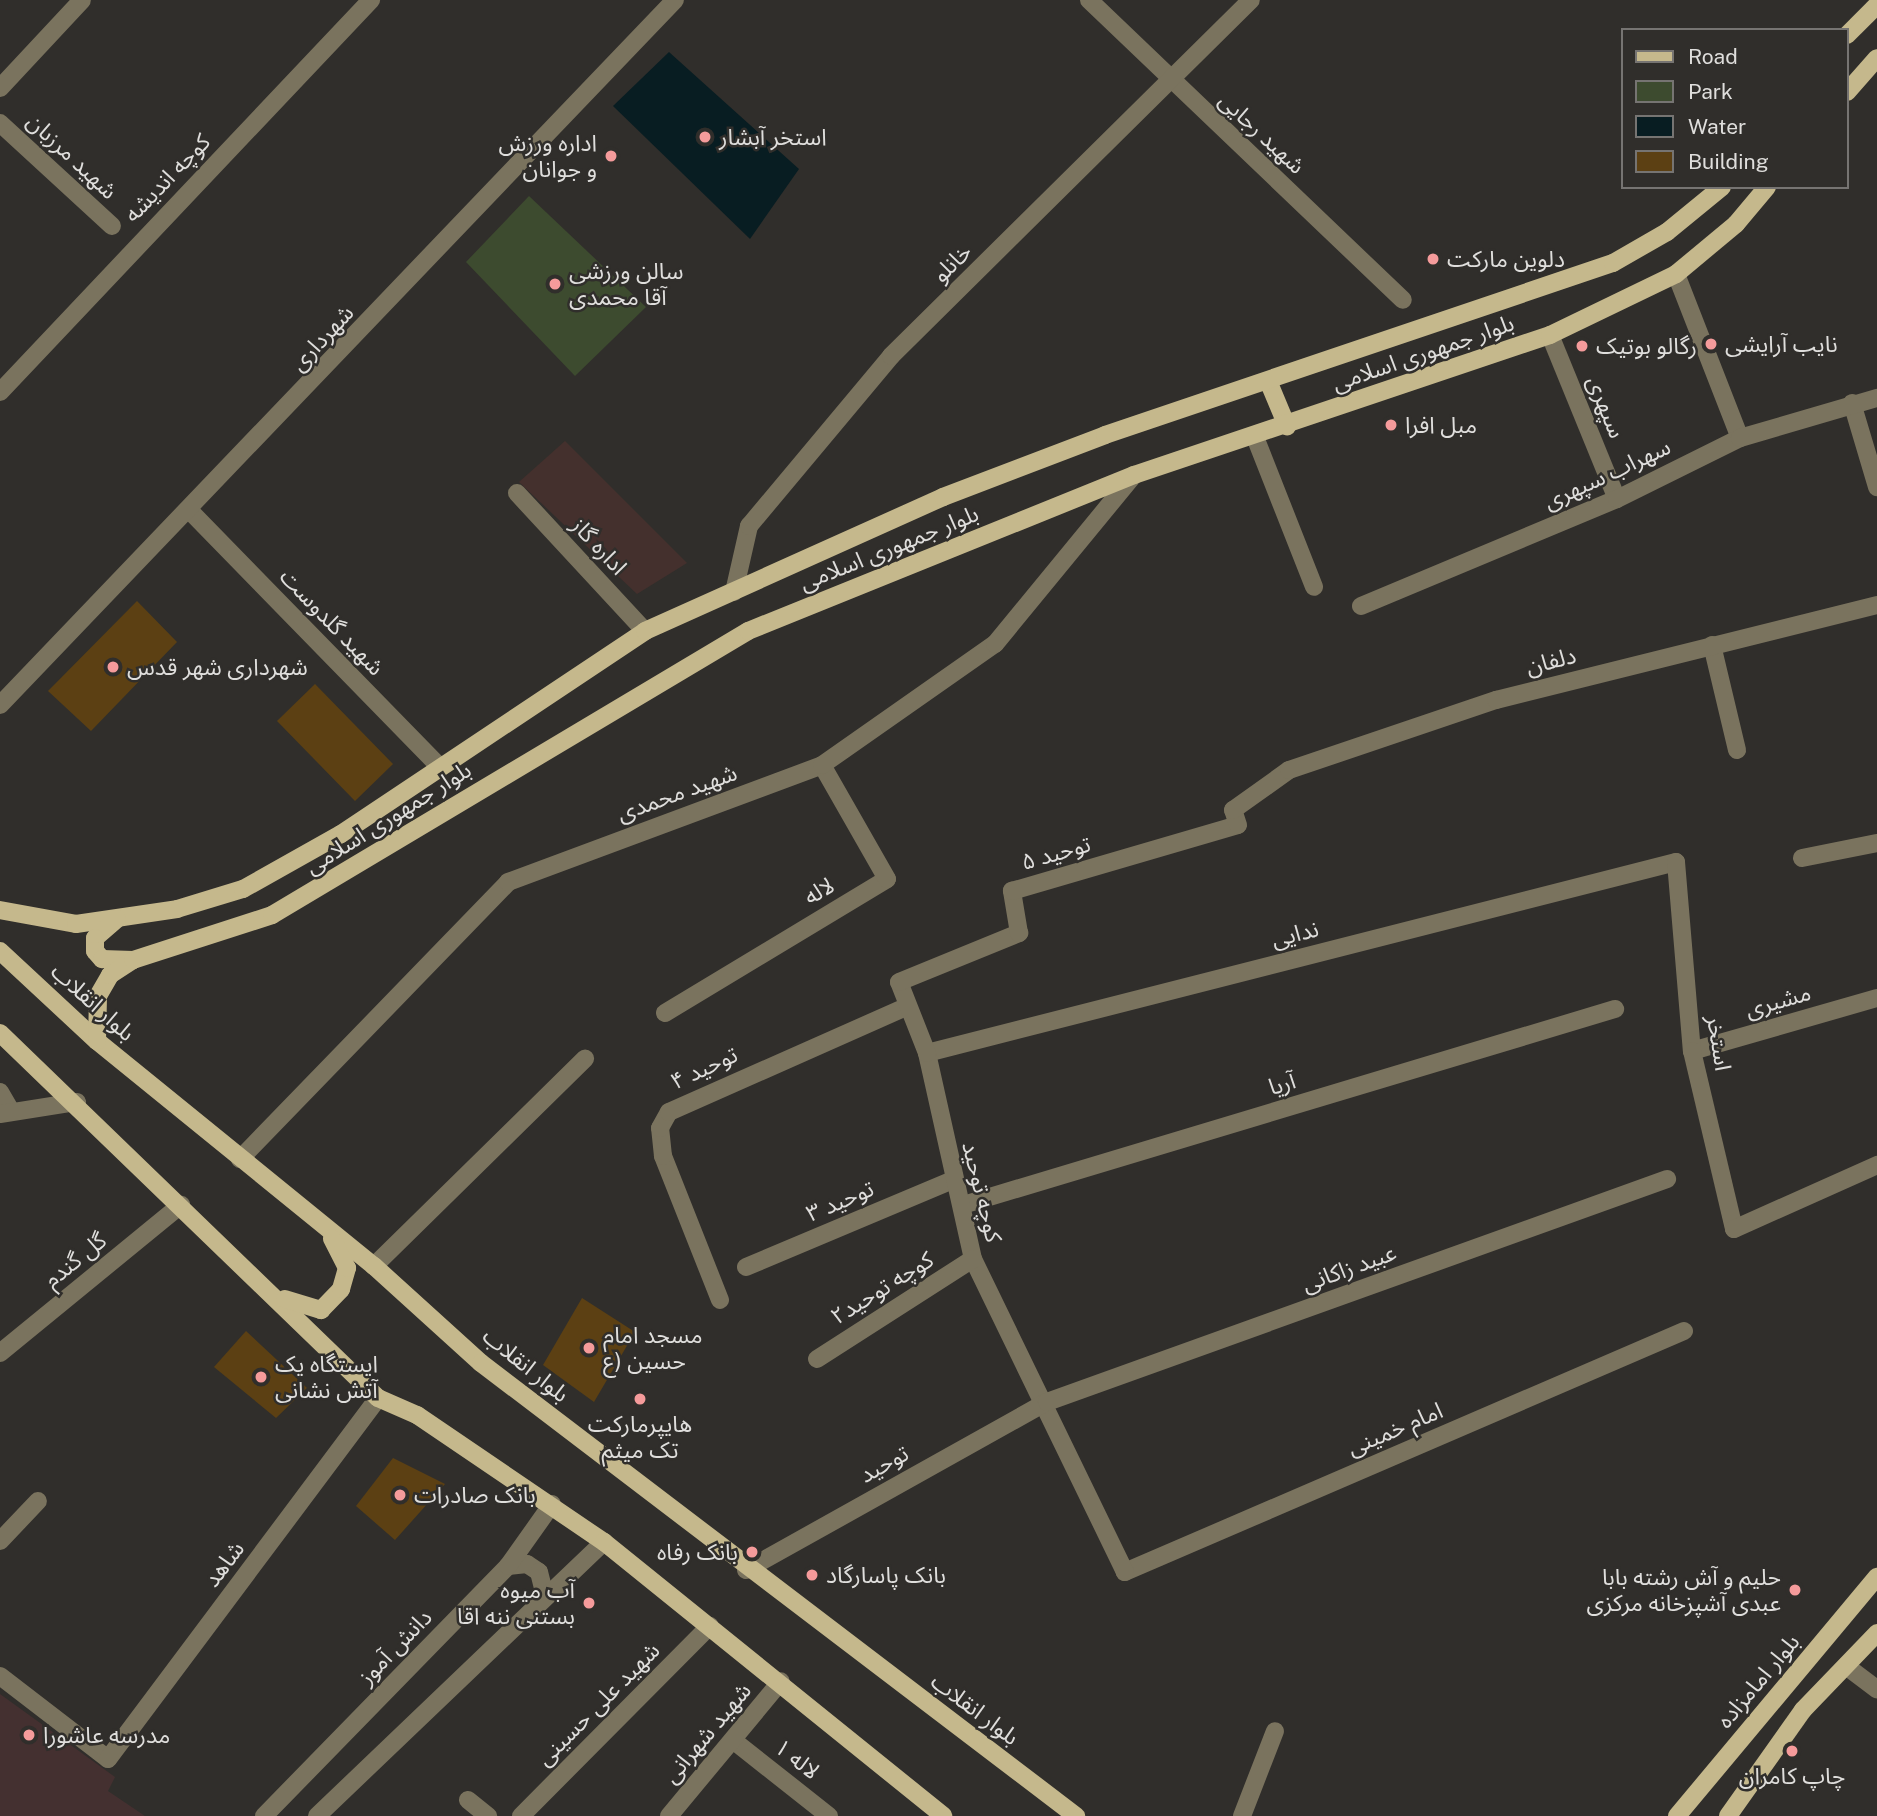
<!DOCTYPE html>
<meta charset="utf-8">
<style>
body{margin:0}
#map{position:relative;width:1877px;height:1816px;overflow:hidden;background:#302e2b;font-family:"Public Sans","Noto Sans Arabic",sans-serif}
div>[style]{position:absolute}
.commercial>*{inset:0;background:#44302d}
.education>*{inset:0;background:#443030}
.green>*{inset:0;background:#3d4b2f}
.water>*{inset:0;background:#081d22}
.building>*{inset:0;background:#5c4013}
.minor>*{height:18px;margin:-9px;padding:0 9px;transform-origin:9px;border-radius:9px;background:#7a735e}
.major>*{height:18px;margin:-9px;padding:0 9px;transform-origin:9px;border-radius:9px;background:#c5b88c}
.dots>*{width:19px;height:19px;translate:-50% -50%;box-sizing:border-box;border:4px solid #302e2b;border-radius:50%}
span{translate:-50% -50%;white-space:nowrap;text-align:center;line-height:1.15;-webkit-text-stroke:5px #302e2b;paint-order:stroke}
.street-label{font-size:23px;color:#dfdedc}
.poi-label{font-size:23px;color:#dfdedc}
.left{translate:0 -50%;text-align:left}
.right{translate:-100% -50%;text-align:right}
.legend{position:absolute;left:1621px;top:28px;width:228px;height:161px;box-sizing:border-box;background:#302e2b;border:2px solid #767472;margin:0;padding:9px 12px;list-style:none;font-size:21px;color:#dfdedc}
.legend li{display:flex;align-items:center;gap:14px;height:35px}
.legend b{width:35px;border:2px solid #767472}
</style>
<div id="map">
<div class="commercial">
<div style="clip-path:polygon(565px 441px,687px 563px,637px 594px,519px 482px)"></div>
</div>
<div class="education">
<div style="clip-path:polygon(0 1694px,115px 1777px,108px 1791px,145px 1816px,0 1816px)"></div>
</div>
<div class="green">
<div style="clip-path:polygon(529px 196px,646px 307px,575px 376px,466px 262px)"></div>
</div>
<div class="water">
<div style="clip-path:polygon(669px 52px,799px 169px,750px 239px,613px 106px)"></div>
</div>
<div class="building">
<div style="clip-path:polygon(137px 601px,177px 642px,91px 731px,48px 691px)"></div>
<div style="clip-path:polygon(315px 684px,393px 764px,355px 801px,277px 721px)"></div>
<div style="clip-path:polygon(582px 1298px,635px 1332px,594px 1402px,543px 1365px)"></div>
<div style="clip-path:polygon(246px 1331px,307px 1388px,276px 1418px,214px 1367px)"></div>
<div style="clip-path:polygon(393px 1458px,445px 1484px,395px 1540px,356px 1506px)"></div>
</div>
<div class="minor">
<div style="left:1089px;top:0;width:434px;rotate:43.7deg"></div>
<div style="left:0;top:88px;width:120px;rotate:-47deg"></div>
<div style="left:0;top:123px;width:152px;rotate:42.6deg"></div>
<div style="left:1676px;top:274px;width:176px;rotate:68.7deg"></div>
<div style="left:1550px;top:335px;width:177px;rotate:67.8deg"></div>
<div style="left:0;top:392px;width:540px;rotate:-46.58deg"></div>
<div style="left:1852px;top:403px;width:88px;rotate:73.4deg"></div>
<div style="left:1255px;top:437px;width:161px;rotate:68.5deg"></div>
<div style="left:517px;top:493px;width:188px;rotate:47.2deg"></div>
<div style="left:191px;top:512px;width:354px;rotate:45.7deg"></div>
<div style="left:734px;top:592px;width:68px;rotate:-77.2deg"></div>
<div style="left:749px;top:526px;width:222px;rotate:-50.1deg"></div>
<div style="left:891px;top:356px;width:506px;rotate:-44.68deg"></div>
<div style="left:1361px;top:606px;width:277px;rotate:-22.7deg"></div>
<div style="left:1617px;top:499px;width:137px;rotate:-26.4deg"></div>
<div style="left:1740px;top:438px;width:143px;rotate:-16.3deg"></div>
<div style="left:1712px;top:645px;width:108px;rotate:76.6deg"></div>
<div style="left:0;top:705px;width:976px;rotate:-46.25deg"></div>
<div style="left:1802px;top:858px;width:76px;rotate:-11.3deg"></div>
<div style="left:665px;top:1013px;width:259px;rotate:-31.1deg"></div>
<div style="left:887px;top:879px;width:131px;rotate:-119.7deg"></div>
<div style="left:1692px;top:1051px;width:192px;rotate:-16deg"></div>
<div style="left:927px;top:1053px;width:773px;rotate:-14.31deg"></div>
<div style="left:1676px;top:862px;width:190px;rotate:85.2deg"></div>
<div style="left:1692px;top:1051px;width:183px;rotate:76.7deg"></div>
<div style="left:1734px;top:1229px;width:157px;rotate:-24.1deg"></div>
<div style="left:0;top:1092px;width:22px;rotate:60deg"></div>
<div style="left:0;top:1114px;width:78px;rotate:-8.9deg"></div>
<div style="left:240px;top:1159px;width:385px;rotate:-45.9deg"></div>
<div style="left:508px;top:882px;width:335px;rotate:-20.4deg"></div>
<div style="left:822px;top:765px;width:211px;rotate:-35deg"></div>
<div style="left:995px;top:644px;width:219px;rotate:-50.6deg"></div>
<div style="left:963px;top:1205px;width:681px;rotate:-16.73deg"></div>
<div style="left:374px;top:1266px;width:296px;rotate:-44.5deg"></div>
<div style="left:746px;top:1267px;width:225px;rotate:-22.8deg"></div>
<div style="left:720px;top:1300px;width:155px;rotate:-111.6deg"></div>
<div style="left:663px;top:1156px;width:28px;rotate:-96deg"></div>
<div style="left:660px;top:1128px;width:18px;rotate:-61deg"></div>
<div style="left:669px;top:1112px;width:261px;rotate:-23.9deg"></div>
<div style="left:1684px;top:1331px;width:609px;rotate:156.68deg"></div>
<div style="left:1125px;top:1572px;width:348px;rotate:-115.9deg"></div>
<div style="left:973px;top:1259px;width:211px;rotate:-102.6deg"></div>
<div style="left:927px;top:1053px;width:76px;rotate:-111.5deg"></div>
<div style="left:899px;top:982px;width:130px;rotate:-22.2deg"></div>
<div style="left:1019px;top:933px;width:43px;rotate:-99.5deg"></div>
<div style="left:1012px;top:891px;width:235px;rotate:-16.3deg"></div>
<div style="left:1238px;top:825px;width:16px;rotate:-108deg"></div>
<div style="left:1233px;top:810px;width:69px;rotate:-35.5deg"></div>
<div style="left:1289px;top:770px;width:219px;rotate:-18.7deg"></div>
<div style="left:1496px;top:700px;width:393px;rotate:-14deg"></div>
<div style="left:0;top:1353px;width:234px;rotate:-39.3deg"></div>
<div style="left:817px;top:1359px;width:185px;rotate:-32.7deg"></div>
<div style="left:0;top:1541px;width:55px;rotate:-46.5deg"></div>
<div style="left:508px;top:1566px;width:19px;rotate:-6deg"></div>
<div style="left:527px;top:1564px;width:14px;rotate:34deg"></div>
<div style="left:539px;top:1572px;width:25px;rotate:76deg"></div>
<div style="left:746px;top:1570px;width:345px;rotate:-29.2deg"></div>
<div style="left:1047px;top:1402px;width:659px;rotate:-19.78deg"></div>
<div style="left:1846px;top:1666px;width:39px;rotate:37deg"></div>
<div style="left:0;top:1676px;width:136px;rotate:37.5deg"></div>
<div style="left:108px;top:1759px;width:451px;rotate:-53.2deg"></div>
<div style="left:734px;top:1741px;width:121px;rotate:38.3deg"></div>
<div style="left:468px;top:1800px;width:26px;rotate:39deg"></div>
<div style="left:264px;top:1816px;width:349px;rotate:-45.7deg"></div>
<div style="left:508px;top:1566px;width:76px;rotate:-54.6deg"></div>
<div style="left:317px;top:1816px;width:397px;rotate:-43.7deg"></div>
<div style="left:521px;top:1816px;width:268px;rotate:-45.2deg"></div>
<div style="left:669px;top:1816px;width:175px;rotate:-50.3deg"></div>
<div style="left:1242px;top:1816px;width:91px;rotate:-68.8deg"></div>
</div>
<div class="major">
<div style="left:1847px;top:35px;width:42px;rotate:-45deg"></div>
<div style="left:1847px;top:92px;width:45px;rotate:-48.6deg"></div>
<div style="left:1269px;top:383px;width:47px;rotate:67.3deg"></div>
<div style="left:0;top:910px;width:77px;rotate:10.4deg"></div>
<div style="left:76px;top:924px;width:102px;rotate:-8.4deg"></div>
<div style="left:177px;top:909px;width:69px;rotate:-16.9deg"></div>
<div style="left:243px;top:889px;width:112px;rotate:-29.3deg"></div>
<div style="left:341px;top:834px;width:366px;rotate:-33.7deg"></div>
<div style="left:645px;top:631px;width:327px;rotate:-24.2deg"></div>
<div style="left:943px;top:497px;width:173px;rotate:-20.9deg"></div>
<div style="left:1105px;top:435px;width:536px;rotate:-18.71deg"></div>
<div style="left:1613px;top:263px;width:62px;rotate:-29.9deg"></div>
<div style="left:1667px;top:232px;width:71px;rotate:-39.3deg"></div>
<div style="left:117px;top:919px;width:29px;rotate:139deg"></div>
<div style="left:95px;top:938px;width:13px;rotate:90deg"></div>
<div style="left:95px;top:951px;width:11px;rotate:49deg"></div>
<div style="left:102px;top:959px;width:31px;rotate:2deg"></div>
<div style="left:0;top:951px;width:132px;rotate:42.9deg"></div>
<div style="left:97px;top:1041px;width:357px;rotate:39.1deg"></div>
<div style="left:374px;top:1266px;width:144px;rotate:42.2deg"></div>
<div style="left:481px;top:1363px;width:748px;rotate:37.28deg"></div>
<div style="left:0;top:1033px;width:525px;rotate:44deg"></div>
<div style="left:378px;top:1398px;width:43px;rotate:23.6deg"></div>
<div style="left:417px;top:1415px;width:226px;rotate:34.2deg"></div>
<div style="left:604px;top:1542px;width:436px;rotate:38.9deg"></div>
<div style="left:97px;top:1041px;width:45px;rotate:-88.7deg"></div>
<div style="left:98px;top:996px;width:24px;rotate:-60deg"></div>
<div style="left:110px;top:975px;width:27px;rotate:-33deg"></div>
<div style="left:133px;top:960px;width:146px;rotate:-17.9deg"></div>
<div style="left:272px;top:915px;width:554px;rotate:-30.82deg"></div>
<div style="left:748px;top:631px;width:416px;rotate:-22deg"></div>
<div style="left:1134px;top:475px;width:439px;rotate:-18.6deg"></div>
<div style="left:1550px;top:335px;width:140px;rotate:-25.8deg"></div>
<div style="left:1676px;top:274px;width:78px;rotate:-39.8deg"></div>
<div style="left:1736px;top:224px;width:48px;rotate:-50deg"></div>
<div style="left:285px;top:1299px;width:38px;rotate:17deg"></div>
<div style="left:321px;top:1310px;width:29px;rotate:-46deg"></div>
<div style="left:341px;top:1289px;width:22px;rotate:-74deg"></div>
<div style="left:347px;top:1268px;width:33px;rotate:-117deg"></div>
<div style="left:1677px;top:1816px;width:312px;rotate:-50.1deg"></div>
<div style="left:1728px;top:1816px;width:130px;rotate:-54.7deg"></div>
<div style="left:1803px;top:1710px;width:107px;rotate:-46.1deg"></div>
</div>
<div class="dots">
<div style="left:705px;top:137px;background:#f59b9b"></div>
<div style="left:611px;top:156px;background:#f59b9b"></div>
<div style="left:1433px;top:259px;background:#f59b9b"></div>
<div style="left:555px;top:284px;background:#f59b9b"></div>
<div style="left:1711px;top:344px;background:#f59b9b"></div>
<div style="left:1582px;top:346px;background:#f59b9b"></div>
<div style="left:1391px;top:425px;background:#f59b9b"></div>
<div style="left:113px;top:667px;background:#f59b9b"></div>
<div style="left:589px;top:1348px;background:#f59b9b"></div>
<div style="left:261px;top:1377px;background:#f59b9b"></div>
<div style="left:640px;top:1399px;background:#f59b9b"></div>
<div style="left:400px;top:1495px;background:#f59b9b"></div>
<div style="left:752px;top:1552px;background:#f59b9b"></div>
<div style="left:812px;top:1575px;background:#f59b9b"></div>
<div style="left:1795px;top:1590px;background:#f59b9b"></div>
<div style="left:589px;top:1603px;background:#f59b9b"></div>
<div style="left:29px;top:1735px;background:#f59b9b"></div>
<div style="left:1792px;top:1751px;background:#f59b9b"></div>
</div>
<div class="street-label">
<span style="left:1262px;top:133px;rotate:43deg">شهید رجایی</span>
<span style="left:72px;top:156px;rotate:43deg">شهید مرزبان</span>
<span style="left:167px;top:178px;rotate:-46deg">کوچه اندیشه</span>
<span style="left:952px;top:263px;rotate:-44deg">خانلو</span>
<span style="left:322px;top:338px;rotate:-47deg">شهرداری</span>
<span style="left:1423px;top:353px;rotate:-19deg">بلوار جمهوری اسلامی</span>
<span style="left:1606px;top:407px;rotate:68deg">سپهری</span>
<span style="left:1607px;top:474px;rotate:-25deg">سهراب سپهری</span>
<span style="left:599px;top:546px;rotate:47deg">اداره گاز</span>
<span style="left:889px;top:548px;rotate:-22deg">بلوار جمهوری اسلامی</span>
<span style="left:332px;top:622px;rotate:46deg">شهید گلدوست</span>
<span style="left:1551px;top:661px;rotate:-14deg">دلفان</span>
<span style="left:677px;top:793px;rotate:-20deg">شهید محمدی</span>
<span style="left:388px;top:818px;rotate:-32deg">بلوار جمهوری اسلامی</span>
<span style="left:1056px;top:853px;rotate:-16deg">توحید ۵</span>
<span style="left:819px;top:891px;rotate:-31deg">لاله</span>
<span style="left:1295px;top:934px;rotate:-14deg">ندایی</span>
<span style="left:1778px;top:1001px;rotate:-16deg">مشیری</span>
<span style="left:93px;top:1002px;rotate:42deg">بلوار انقلاب</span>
<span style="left:1719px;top:1043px;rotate:81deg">استخر</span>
<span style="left:704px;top:1068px;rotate:-25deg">توحید ۴</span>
<span style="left:1282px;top:1084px;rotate:-17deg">آریا</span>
<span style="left:982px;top:1192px;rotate:76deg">کوچه توحید</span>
<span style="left:840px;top:1201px;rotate:-23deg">توحید ۳</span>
<span style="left:75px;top:1260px;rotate:-39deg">گل گندم</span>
<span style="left:1349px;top:1268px;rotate:-20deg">عبید زاکانی</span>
<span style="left:882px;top:1288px;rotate:-32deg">کوچه توحید۲</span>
<span style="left:526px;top:1365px;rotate:39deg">بلوار انقلاب</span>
<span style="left:1395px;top:1429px;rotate:-23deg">امام خمینی</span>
<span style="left:884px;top:1464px;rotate:-29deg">توحید</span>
<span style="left:224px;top:1564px;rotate:-53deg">شاهد</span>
<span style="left:395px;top:1647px;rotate:-46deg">دانش آموز</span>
<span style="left:1758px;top:1681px;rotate:-50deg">بلوار امامزاده</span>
<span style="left:598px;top:1704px;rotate:-45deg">شهید علی حسینی</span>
<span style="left:975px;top:1709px;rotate:37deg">بلوار انقلاب</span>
<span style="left:707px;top:1733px;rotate:-50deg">شهید شهرانی</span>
<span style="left:797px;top:1759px;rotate:38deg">لاله ۱</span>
</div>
<div class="poi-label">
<span class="left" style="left:719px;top:137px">استخر آبشار</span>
<span class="right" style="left:597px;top:156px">اداره ورزش<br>و جوانان</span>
<span class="left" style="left:1447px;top:259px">دلوین مارکت</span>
<span class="left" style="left:569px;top:284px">سالن ورزشی<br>آقا محمدی</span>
<span class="left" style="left:1725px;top:344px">نایب آرایشی</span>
<span class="left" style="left:1596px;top:346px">رگالو بوتیک</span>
<span class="left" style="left:1405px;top:425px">مبل افرا</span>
<span class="left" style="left:127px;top:667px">شهرداری شهر قدس</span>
<span class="left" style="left:603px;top:1348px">مسجد امام<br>حسین (ع</span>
<span class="left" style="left:275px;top:1377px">ایستگاه یک<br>آتش نشانی</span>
<span style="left:640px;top:1437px">هایپرمارکت<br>تک میثم</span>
<span class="left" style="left:414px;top:1495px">بانک صادرات</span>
<span class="right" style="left:738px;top:1552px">بانک رفاه</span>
<span class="left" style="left:826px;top:1575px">بانک پاسارگاد</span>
<span class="right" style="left:1781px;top:1590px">حلیم و آش رشته بابا<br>عبدی آشپزخانه مرکزی</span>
<span class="right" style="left:575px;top:1603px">آب میوه<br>بستنی ننه اقا</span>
<span class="left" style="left:43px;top:1735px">مدرسه عاشورا</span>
<span style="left:1792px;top:1776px">چاپ کامران</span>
</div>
<ul class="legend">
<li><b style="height:9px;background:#c5b88c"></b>Road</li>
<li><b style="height:19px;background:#3d4b2f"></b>Park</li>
<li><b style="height:19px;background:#081d22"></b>Water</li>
<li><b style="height:19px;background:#5c4013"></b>Building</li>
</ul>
</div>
